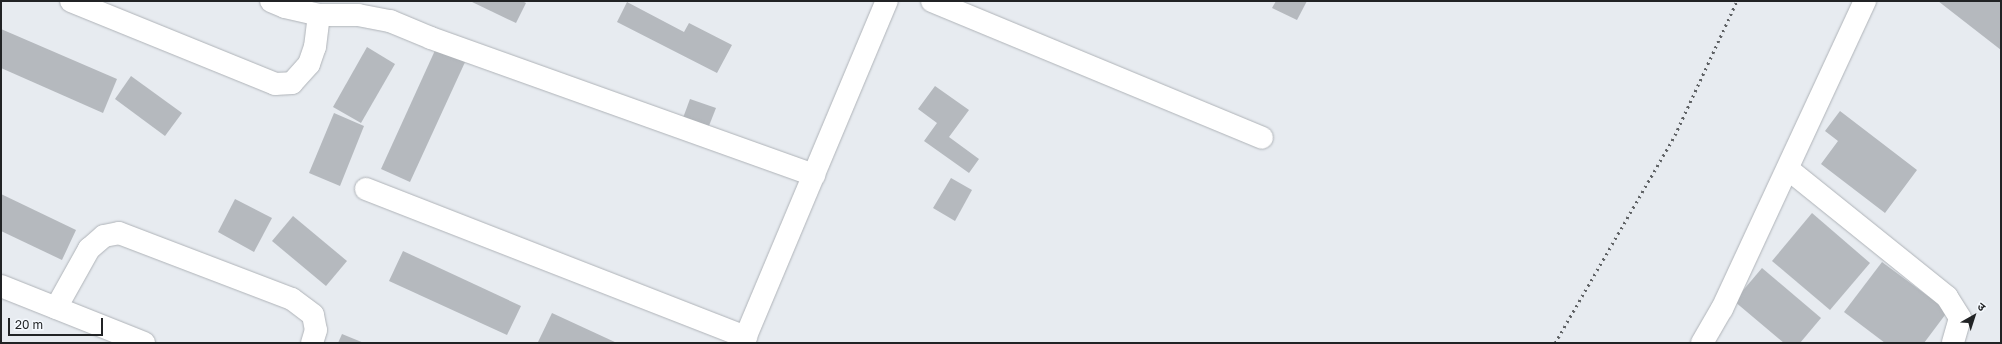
<!DOCTYPE html>
<meta charset="utf-8">
<style>
body{margin:0}
#map{position:relative;width:2002px;height:344px;overflow:hidden;background:#e7ebf0;font-family:"Golos Text","Noto Sans Devanagari",sans-serif}
div>[style]{position:absolute}
.building>*{inset:0;background:#b5b9be}
.roads{filter:drop-shadow(0 0 1px #afb3b8) drop-shadow(0 0 1px #afb3b8)}
.minor>*{height:22px;margin:-11px;padding:0 11px;transform-origin:11px;border-radius:11px;background:#fff}
.rail>*{height:3px;margin-top:-1.5px;transform-origin:0;background:repeating-linear-gradient(90deg,#5e6164 0 2px,transparent 0 6px)}
span{translate:-50% -50%;white-space:nowrap;text-align:center;line-height:1.15;-webkit-text-stroke:3.5px #f4f8fd;paint-order:stroke}
.frame{position:absolute;inset:0;border:2px solid #212325;pointer-events:none}
.north{position:absolute;left:1954px;top:296px;width:40px;height:40px;-webkit-text-stroke:3px #f4f8fd;paint-order:stroke;rotate:39deg;font-size:11px;font-weight:700;line-height:16px;text-align:center;color:#212325}
.north::after{content:'';display:block;margin:auto;width:14px;height:18px;background:#212325;clip-path:polygon(50% 0,100% 100%,50% 72%,0 100%)}
.scale{position:absolute;left:8px;top:318px;width:95px;height:18px;box-sizing:border-box;border:2px solid #212325;border-top:0;padding-left:5px;font-size:12px;line-height:14px;white-space:nowrap;color:#212325;-webkit-text-stroke:3px #f4f8fd;paint-order:stroke}
</style>
<div id="map">
<div class="building">
<div style="clip-path:polygon(470px 1px,522px 1px,526px 3px,516px 23px)"></div>
<div style="clip-path:polygon(1276px 1px,1307px 1px,1297px 20px,1272px 8px)"></div>
<div style="clip-path:polygon(1938px 1px,2001px 1px,2001px 50px)"></div>
<div style="clip-path:polygon(627px 2px,684px 32px,689px 23px,732px 45px,717px 73px,617px 22px)"></div>
<div style="clip-path:polygon(1px 29px,117px 79px,103px 113px,1px 68px)"></div>
<div style="clip-path:polygon(437px 46px,466px 60px,410px 182px,381px 169px)"></div>
<div style="clip-path:polygon(367px 47px,395px 64px,361px 123px,333px 107px)"></div>
<div style="clip-path:polygon(131px 76px,182px 113px,165px 136px,115px 99px)"></div>
<div style="clip-path:polygon(935px 86px,969px 110px,949px 137px,979px 159px,969px 173px,924px 141px,937px 123px,918px 109px)"></div>
<div style="clip-path:polygon(690px 99px,716px 108px,705px 136px,680px 126px)"></div>
<div style="clip-path:polygon(1840px 111px,1917px 170px,1885px 213px,1821px 164px,1838px 141px,1825px 131px)"></div>
<div style="clip-path:polygon(334px 113px,364px 126px,340px 186px,309px 173px)"></div>
<div style="clip-path:polygon(951px 178px,972px 190px,955px 221px,933px 208px)"></div>
<div style="clip-path:polygon(1px 194px,76px 230px,62px 260px,1px 231px)"></div>
<div style="clip-path:polygon(235px 199px,272px 218px,254px 252px,218px 232px)"></div>
<div style="clip-path:polygon(1812px 213px,1870px 263px,1830px 310px,1772px 261px)"></div>
<div style="clip-path:polygon(293px 216px,347px 261px,326px 286px,272px 241px)"></div>
<div style="clip-path:polygon(403px 251px,521px 306px,507px 335px,389px 281px)"></div>
<div style="clip-path:polygon(1882px 262px,1948px 311px,1924px 343px,1885px 343px,1844px 312px)"></div>
<div style="clip-path:polygon(1762px 268px,1821px 318px,1800px 343px,1784px 343px,1734px 301px)"></div>
<div style="clip-path:polygon(552px 313px,617px 343px,541px 343px,538px 342px)"></div>
<div style="clip-path:polygon(342px 334px,364px 343px,338px 343px)"></div>
</div>
<div class="roads">
<div class="minor">
<div style="left:71px;top:1px;width:220px;rotate:22.1deg"></div>
<div style="left:275px;top:84px;width:17px;rotate:-3deg"></div>
<div style="left:292px;top:83px;width:25px;rotate:-48deg"></div>
<div style="left:309px;top:64px;width:18px;rotate:-71deg"></div>
<div style="left:315px;top:47px;width:32px;rotate:-83deg"></div>
<div style="left:271px;top:1px;width:15px;rotate:23deg"></div>
<div style="left:285px;top:7px;width:35px;rotate:13deg"></div>
<div style="left:319px;top:15px;width:39px"></div>
<div style="left:358px;top:15px;width:33px;rotate:11deg"></div>
<div style="left:390px;top:21px;width:44px;rotate:22.5deg"></div>
<div style="left:431px;top:38px;width:407px;rotate:19.7deg"></div>
<div style="left:932px;top:1px;width:357px;rotate:22.5deg"></div>
<div style="left:1788px;top:169px;width:204px;rotate:38.8deg"></div>
<div style="left:1947px;top:297px;width:25px;rotate:58deg"></div>
<div style="left:1960px;top:318px;width:26px;rotate:106deg"></div>
<div style="left:366px;top:189px;width:408px;rotate:21.3deg"></div>
<div style="left:1px;top:286px;width:154px;rotate:21.7deg"></div>
<div style="left:56px;top:308px;width:68px;rotate:-60.8deg"></div>
<div style="left:89px;top:249px;width:20px;rotate:-41deg"></div>
<div style="left:104px;top:236px;width:15px;rotate:-11deg"></div>
<div style="left:119px;top:233px;width:185px;rotate:20.9deg"></div>
<div style="left:292px;top:299px;width:26px;rotate:37deg"></div>
<div style="left:313px;top:315px;width:15px;rotate:79deg"></div>
<div style="left:316px;top:330px;width:14px;rotate:107deg"></div>
<div style="left:743px;top:343px;width:371px;rotate:-67.2deg"></div>
<div style="left:1702px;top:343px;width:39px;rotate:-60deg"></div>
<div style="left:1722px;top:309px;width:340px;rotate:-65.1deg"></div>
</div>
</div>
<div class="rail">
<div style="left:1555px;top:343px;width:240px;rotate:-60deg"></div>
<div style="left:1675px;top:135px;width:148px;rotate:-65.2deg"></div>
</div>
<div class="frame"></div>
<div class="north">उ</div>
<div class="scale">20 m</div>
</div>
